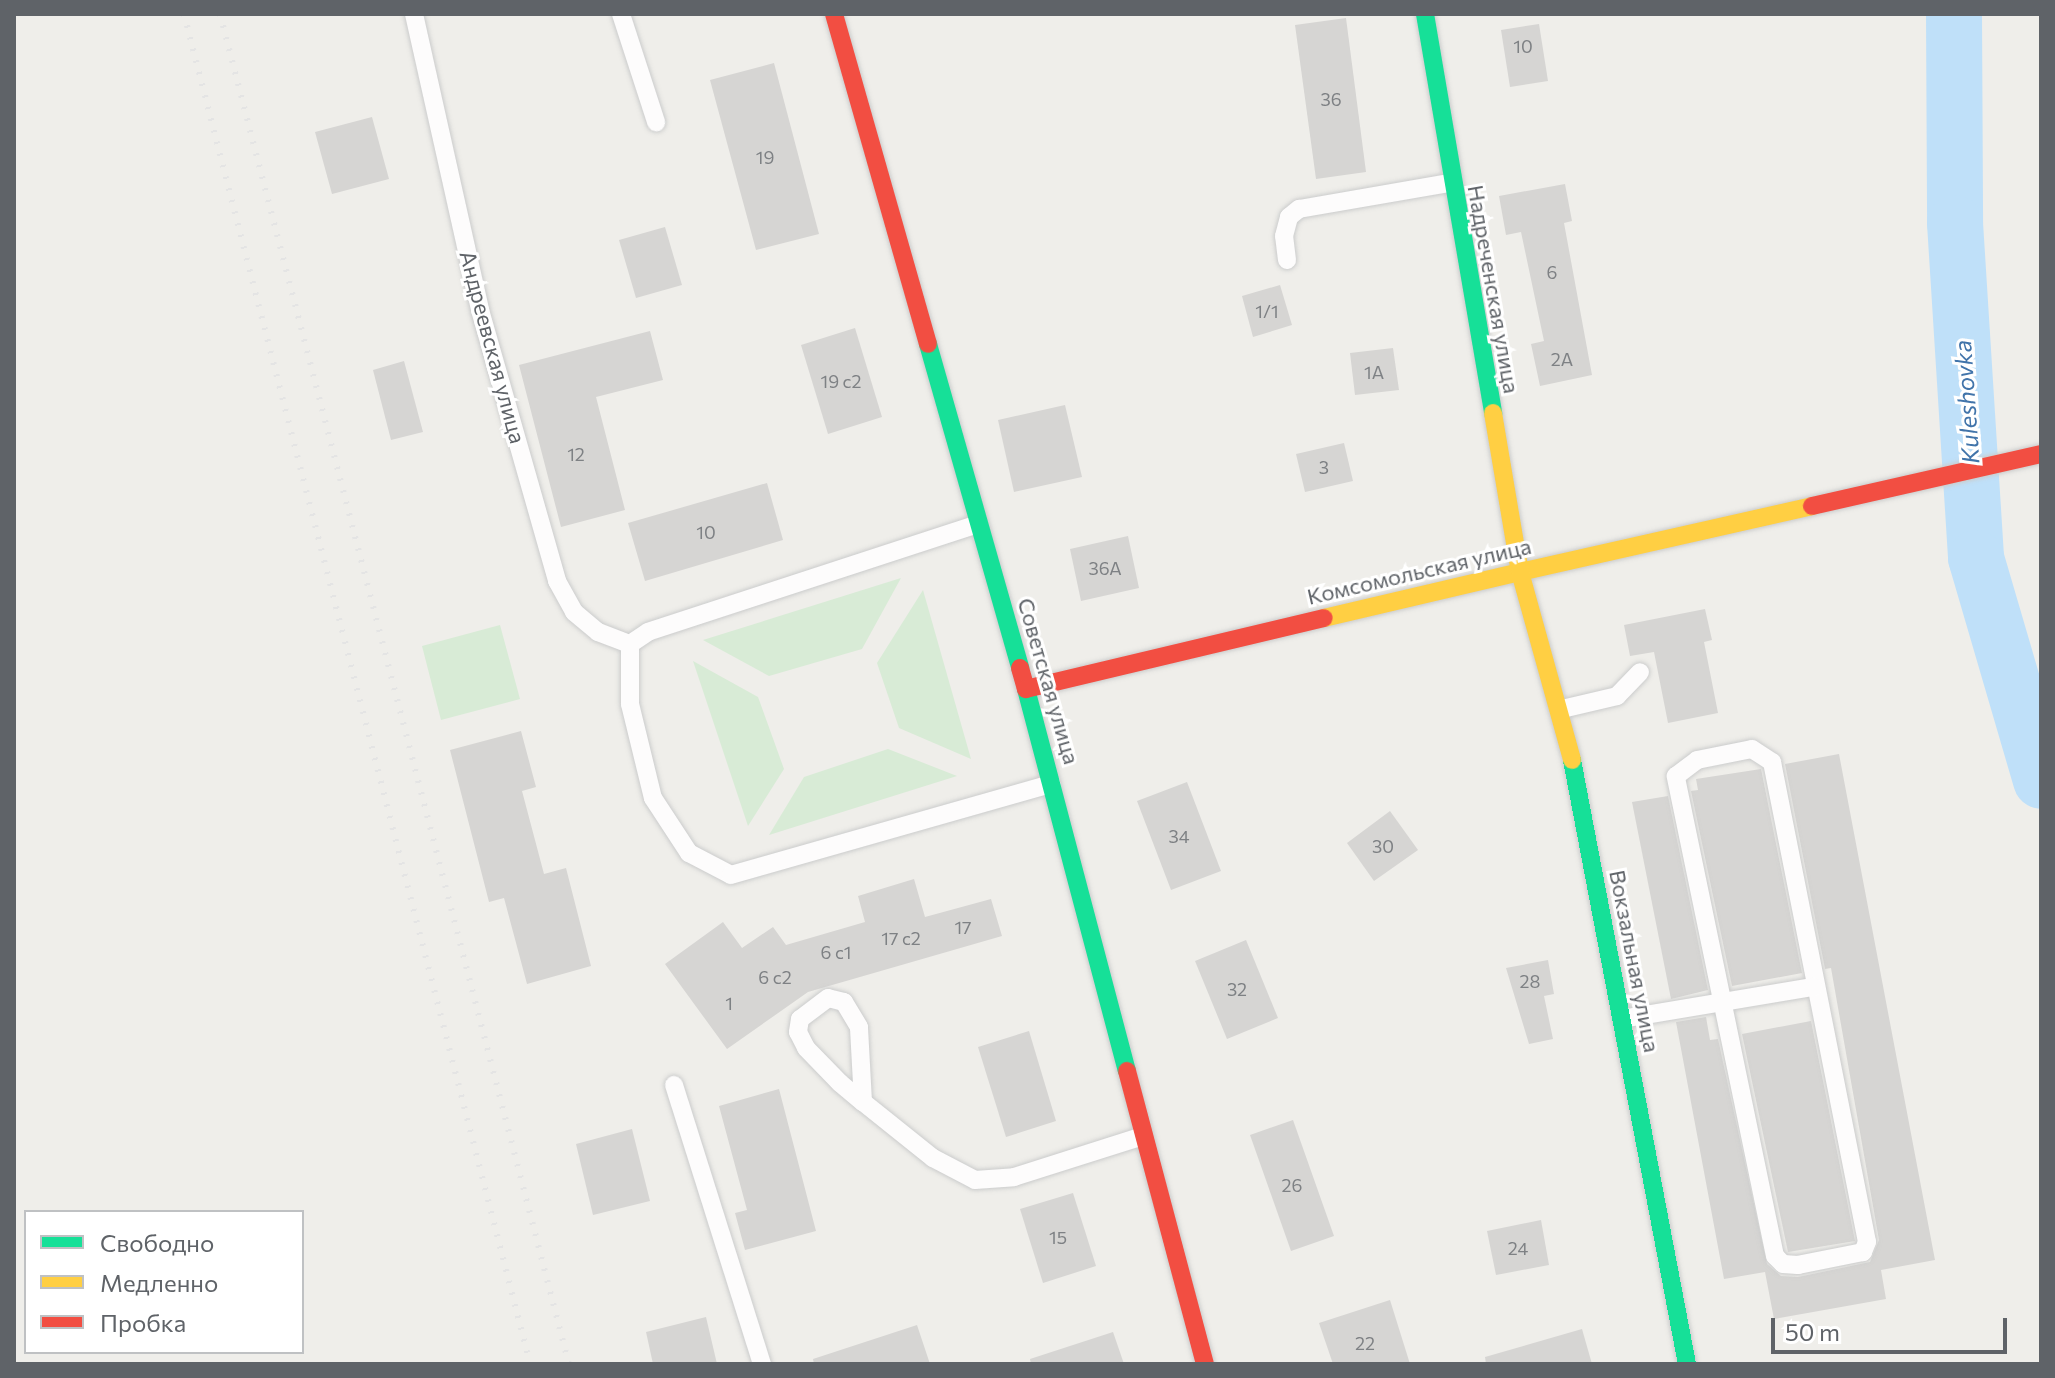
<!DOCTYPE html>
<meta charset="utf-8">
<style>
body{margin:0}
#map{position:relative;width:2055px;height:1378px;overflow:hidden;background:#efeeea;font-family:Commissioner,sans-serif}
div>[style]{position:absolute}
.green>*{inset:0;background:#d8ebd6}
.river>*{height:56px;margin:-28px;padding:0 28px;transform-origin:28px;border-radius:28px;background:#bfe0f9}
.building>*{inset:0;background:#d6d5d3}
.roads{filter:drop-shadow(0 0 2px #cbcccc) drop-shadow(0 0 2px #cbcccc)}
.lane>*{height:18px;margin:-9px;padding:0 9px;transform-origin:9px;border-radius:9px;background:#fdfcfc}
.fast>*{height:18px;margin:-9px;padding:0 9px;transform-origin:9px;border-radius:9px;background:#16e098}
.slow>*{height:18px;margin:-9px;padding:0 9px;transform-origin:9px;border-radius:9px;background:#ffcf43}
.jam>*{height:18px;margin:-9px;padding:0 9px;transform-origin:9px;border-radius:9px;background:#f24e42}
.rail>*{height:6px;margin-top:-3px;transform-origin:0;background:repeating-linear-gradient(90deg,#e4e4e4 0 2px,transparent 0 12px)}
span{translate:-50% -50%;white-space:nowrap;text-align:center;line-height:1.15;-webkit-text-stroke:6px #fff;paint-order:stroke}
.number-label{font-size:18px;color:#7e8184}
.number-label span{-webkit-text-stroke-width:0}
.street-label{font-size:22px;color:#5f6368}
.water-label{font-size:24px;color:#4174aa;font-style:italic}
.frame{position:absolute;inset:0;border:16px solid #5f6368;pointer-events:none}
.legend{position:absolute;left:24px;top:1210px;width:280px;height:144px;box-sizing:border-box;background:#fff;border:2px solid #bfc1c3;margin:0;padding:10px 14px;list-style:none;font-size:24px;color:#5f6368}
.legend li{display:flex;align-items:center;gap:16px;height:40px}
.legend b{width:40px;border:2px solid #bfc1c3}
.scale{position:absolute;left:1771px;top:1318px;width:236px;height:36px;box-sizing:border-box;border:4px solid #5f6368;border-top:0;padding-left:10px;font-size:24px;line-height:28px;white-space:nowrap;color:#5f6368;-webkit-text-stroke:6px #fff;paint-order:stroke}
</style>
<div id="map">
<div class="green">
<div style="clip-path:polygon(901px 578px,862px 649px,769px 676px,703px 640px)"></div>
<div style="clip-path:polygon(923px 590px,971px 759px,899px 728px,877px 663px)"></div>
<div style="clip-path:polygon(500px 625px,520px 699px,441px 720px,422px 646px)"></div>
<div style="clip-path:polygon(693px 661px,758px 697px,784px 769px,748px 826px)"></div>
<div style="clip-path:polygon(888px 749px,957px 776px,769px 835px,804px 777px)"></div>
</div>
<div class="river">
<div style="left:1954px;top:14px;width:209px;rotate:89.7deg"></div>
<div style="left:1955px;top:223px;width:336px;rotate:86.4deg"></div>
<div style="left:1976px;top:558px;width:232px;rotate:73.7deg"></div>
</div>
<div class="building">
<div style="clip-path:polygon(1346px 18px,1366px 172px,1316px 179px,1295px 25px)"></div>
<div style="clip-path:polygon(1539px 24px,1548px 81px,1510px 87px,1501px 30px)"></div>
<div style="clip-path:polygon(774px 63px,819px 234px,756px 250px,710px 80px)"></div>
<div style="clip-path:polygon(372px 117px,389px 179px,332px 194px,315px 132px)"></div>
<div style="clip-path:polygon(1565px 184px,1572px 221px,1564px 223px,1592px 375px,1540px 386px,1531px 344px,1544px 341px,1521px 232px,1506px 235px,1499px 196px)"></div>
<div style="clip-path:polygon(665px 227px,682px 285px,636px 298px,619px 240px)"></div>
<div style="clip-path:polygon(1280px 285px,1292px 325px,1253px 337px,1242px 296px)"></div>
<div style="clip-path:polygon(855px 328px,882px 417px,828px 434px,801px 345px)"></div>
<div style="clip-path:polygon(650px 331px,663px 380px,596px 397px,625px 510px,561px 527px,519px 365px)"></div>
<div style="clip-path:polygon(1393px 348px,1399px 390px,1355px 395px,1350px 353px)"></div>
<div style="clip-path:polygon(404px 361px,423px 432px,391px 440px,373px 370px)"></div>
<div style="clip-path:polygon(1065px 405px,1082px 477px,1014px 492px,998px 420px)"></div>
<div style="clip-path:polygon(1344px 443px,1353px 481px,1305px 492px,1296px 454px)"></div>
<div style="clip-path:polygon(767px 483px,783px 540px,645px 581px,628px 523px)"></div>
<div style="clip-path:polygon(1128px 536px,1139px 588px,1081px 601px,1070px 549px)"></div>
<div style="clip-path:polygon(1705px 609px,1712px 640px,1704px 642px,1718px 713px,1668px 723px,1654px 652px,1630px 656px,1624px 625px)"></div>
<div style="clip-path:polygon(521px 731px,536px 787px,522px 791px,544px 874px,566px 868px,591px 966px,527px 984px,504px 898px,489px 902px,450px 750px)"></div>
<div style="clip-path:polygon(1839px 754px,1935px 1260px,1881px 1270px,1886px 1299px,1774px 1319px,1765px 1272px,1724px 1279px,1676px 1022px,1706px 1017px,1710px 1040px,1718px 1039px,1767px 1264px,1781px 1276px,1798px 1277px,1870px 1262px,1879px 1240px,1831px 968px,1825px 969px,1785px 764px)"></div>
<div style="clip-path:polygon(1761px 769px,1802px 973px,1732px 986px,1691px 791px,1698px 790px,1696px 779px)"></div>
<div style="clip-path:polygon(1187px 782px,1221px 871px,1171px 890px,1137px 801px)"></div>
<div style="clip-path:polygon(1668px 796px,1708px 990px,1671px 999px,1632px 802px)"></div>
<div style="clip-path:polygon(1390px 811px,1418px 850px,1374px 881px,1347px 843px)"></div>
<div style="clip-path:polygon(914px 879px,925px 917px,991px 899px,1002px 936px,808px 992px,727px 1049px,665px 964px,723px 922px,742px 948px,773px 927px,786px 945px,865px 922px,858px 896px)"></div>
<div style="clip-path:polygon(1246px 940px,1278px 1018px,1227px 1039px,1195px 961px)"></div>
<div style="clip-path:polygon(1548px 960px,1554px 994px,1544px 996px,1553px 1039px,1529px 1044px,1506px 968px)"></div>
<div style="clip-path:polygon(1811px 1021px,1855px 1241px,1788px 1252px,1742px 1034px)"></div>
<div style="clip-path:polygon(1029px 1031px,1056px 1121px,1006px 1137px,978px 1047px)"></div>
<div style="clip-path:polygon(779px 1089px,816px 1231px,745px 1250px,735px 1213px,747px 1210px,719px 1106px)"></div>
<div style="clip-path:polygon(1293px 1120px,1334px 1236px,1291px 1251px,1250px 1135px)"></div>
<div style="clip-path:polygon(632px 1129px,650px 1201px,593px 1215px,576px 1144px)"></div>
<div style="clip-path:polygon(1073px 1193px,1096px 1266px,1043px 1283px,1020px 1209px)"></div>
<div style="clip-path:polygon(1541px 1220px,1549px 1265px,1496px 1275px,1487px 1231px)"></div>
<div style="clip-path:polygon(1390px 1300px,1410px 1364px,1333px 1364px,1319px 1323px)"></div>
<div style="clip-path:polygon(706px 1317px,717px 1364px,653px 1364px,646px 1332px)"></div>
<div style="clip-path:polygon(917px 1325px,930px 1364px,814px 1364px,813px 1359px)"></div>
<div style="clip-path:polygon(1582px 1329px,1592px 1364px,1486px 1364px,1485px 1357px)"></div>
<div style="clip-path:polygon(1113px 1332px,1124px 1364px,1031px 1364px,1030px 1359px)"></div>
</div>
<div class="roads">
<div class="lane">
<div style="left:414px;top:14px;width:303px;rotate:77.4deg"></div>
<div style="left:480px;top:310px;width:282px;rotate:74.1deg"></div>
<div style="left:557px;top:581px;width:35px;rotate:61deg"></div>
<div style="left:574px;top:612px;width:31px;rotate:40deg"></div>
<div style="left:598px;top:632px;width:34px;rotate:21deg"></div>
<div style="left:621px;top:14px;width:114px;rotate:72deg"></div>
<div style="left:1287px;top:260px;width:24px;rotate:-97deg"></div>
<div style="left:1284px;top:236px;width:20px;rotate:-75deg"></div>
<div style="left:1289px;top:217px;width:13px;rotate:-39deg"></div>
<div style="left:1299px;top:209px;width:153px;rotate:-9.8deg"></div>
<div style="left:978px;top:524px;width:347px;rotate:161.9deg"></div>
<div style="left:648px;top:632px;width:22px;rotate:146deg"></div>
<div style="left:630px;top:644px;width:60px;rotate:90deg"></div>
<div style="left:630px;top:704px;width:97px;rotate:76.3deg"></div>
<div style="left:653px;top:798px;width:66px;rotate:56.8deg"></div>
<div style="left:689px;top:853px;width:47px;rotate:27.6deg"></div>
<div style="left:731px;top:875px;width:333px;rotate:-15.9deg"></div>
<div style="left:1562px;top:709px;width:57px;rotate:-13.3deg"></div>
<div style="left:1617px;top:696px;width:33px;rotate:-46deg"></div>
<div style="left:1752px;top:749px;width:24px;rotate:33deg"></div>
<div style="left:1772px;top:762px;width:489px;rotate:78.8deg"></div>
<div style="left:1867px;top:1242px;width:11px;rotate:112deg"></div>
<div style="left:1863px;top:1252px;width:66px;rotate:168.7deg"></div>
<div style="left:1798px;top:1265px;width:15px;rotate:-176deg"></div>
<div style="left:1783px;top:1264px;width:11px;rotate:-135deg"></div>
<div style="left:1775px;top:1256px;width:490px;rotate:-101.7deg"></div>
<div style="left:1676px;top:776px;width:26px;rotate:-37deg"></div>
<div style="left:1697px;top:760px;width:56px;rotate:-11.3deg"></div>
<div style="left:1622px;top:1019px;width:194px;rotate:-9.5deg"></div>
<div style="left:674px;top:1085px;width:293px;rotate:72.5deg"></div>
<div style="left:863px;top:1102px;width:75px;rotate:-93.1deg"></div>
<div style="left:859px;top:1027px;width:29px;rotate:-121deg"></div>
<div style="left:844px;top:1002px;width:16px;rotate:-166deg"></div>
<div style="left:828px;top:998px;width:35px;rotate:143deg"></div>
<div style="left:800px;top:1019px;width:13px;rotate:99deg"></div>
<div style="left:798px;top:1032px;width:18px;rotate:63deg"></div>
<div style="left:806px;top:1048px;width:49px;rotate:45.8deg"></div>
<div style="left:840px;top:1083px;width:30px;rotate:40deg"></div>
<div style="left:863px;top:1102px;width:90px;rotate:38.7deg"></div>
<div style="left:933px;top:1158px;width:47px;rotate:27.6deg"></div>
<div style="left:975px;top:1180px;width:39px;rotate:-4deg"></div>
<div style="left:1014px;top:1177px;width:135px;rotate:-17.6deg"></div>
</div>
<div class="fast">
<div style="left:1425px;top:14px;width:405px;rotate:80.3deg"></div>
<div style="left:928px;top:344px;width:337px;rotate:74.1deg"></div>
<div style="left:1026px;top:689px;width:395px;rotate:75.2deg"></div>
<div style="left:1572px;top:760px;width:615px;rotate:79.22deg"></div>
</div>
<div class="slow">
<div style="left:1493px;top:413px;width:161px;rotate:80.4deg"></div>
<div style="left:1520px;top:572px;width:299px;rotate:-12.7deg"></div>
<div style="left:1324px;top:618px;width:201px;rotate:-13.2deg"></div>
<div style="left:1520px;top:572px;width:195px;rotate:74.5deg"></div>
</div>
<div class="jam">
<div style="left:834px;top:14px;width:343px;rotate:74.1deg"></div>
<div style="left:1812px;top:506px;width:235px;rotate:-12.8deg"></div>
<div style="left:1020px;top:668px;width:22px;rotate:74deg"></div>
<div style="left:1026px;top:689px;width:306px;rotate:-13.4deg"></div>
<div style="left:1127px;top:1071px;width:303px;rotate:75.1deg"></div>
</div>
</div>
<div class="rail">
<div style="left:184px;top:14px;width:1394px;rotate:75.62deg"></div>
<div style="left:220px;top:14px;width:1394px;rotate:75.51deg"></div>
</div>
<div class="number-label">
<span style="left:1523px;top:46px">10</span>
<span style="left:1331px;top:99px">36</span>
<span style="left:765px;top:157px">19</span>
<span style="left:1552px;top:272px">6</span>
<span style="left:1267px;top:311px">1/1</span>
<span style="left:1562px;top:359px">2А</span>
<span style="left:1374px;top:372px">1А</span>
<span style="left:841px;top:381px">19 с2</span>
<span style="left:576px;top:454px">12</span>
<span style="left:1324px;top:467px">3</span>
<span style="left:706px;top:532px">10</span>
<span style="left:1105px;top:568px">36А</span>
<span style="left:1179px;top:836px">34</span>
<span style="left:1383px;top:846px">30</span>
<span style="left:963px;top:927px">17</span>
<span style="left:901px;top:938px">17 с2</span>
<span style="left:836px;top:952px">6 с1</span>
<span style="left:775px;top:977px">6 с2</span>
<span style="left:1530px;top:981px">28</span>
<span style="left:1237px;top:989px">32</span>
<span style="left:729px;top:1003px">1</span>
<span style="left:1292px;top:1185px">26</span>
<span style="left:1058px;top:1237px">15</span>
<span style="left:1518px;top:1248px">24</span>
<span style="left:1365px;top:1343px">22</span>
</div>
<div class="street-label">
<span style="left:1494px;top:289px;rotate:80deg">Надреченская улица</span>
<span style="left:493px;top:347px;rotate:75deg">Андреевская улица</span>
<span style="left:1419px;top:571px;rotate:-13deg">Комсомольская улица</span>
<span style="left:1049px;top:681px;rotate:74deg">Советская улица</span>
<span style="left:1635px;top:961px;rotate:79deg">Вокзальная улица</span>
</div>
<div class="water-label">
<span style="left:1966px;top:402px;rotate:-94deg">Kuleshovka</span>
</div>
<div class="frame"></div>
<ul class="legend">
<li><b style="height:10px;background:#16e098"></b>Свободно</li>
<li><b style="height:10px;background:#ffcf43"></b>Медленно</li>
<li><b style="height:10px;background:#f24e42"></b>Пробка</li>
</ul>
<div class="scale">50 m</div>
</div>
